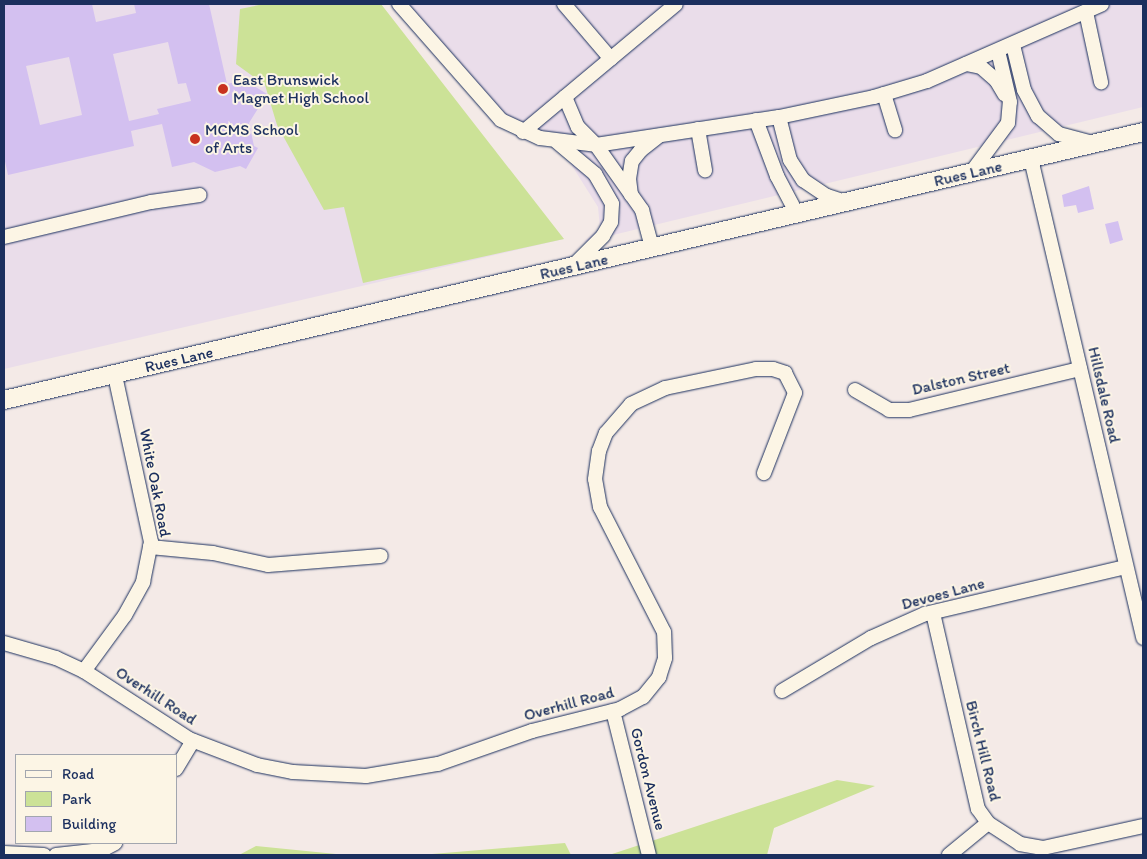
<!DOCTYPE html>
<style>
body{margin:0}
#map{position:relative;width:1147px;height:859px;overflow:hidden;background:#f4eae7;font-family:Itim,sans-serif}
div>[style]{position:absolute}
.built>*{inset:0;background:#eaddea}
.green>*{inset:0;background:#cce297}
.building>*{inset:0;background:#d3c0f0}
.roads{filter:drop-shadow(0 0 1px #1b2f5e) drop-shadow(0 0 1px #1b2f5e)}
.minor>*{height:14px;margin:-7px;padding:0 7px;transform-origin:7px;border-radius:7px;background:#fcf5e5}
.major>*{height:18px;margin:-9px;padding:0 9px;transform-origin:9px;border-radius:9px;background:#fcf5e5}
.dots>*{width:14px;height:14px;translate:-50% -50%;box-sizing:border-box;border:2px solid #fcf5e5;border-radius:50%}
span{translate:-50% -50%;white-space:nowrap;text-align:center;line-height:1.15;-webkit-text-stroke:4px #fcf5e5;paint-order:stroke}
.poi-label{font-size:16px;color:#1b2f5e}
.left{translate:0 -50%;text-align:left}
.street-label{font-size:16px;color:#1b2f5e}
.frame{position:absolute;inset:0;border:5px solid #1b2f5e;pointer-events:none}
.legend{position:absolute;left:15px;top:754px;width:162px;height:90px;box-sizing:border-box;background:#fcf5e5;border:1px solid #a2a6af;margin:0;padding:6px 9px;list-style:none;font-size:15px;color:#1b2f5e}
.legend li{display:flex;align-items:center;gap:10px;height:25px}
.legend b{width:25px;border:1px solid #a2a6af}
</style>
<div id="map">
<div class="built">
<div style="clip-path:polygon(4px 4px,371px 4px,564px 239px,4px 369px)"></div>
<div style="clip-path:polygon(399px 4px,1143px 4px,1143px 107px,584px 242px,600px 228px,598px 207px,557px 142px,512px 127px)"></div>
</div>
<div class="green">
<div style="clip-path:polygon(264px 4px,381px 4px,564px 239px,363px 283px,344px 207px,324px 210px,277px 125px,265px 85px,236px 64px,240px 9px)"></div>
<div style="clip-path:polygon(837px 780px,875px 786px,774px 828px,767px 855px,609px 855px)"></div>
<div style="clip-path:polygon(565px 843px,571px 855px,420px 855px)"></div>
<div style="clip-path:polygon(256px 846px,346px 855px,239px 855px)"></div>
</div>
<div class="building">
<div style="clip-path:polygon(evenodd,4px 4px,92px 4px,96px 22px,136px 13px,134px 4px,209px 4px,227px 84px,244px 80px,267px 94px,249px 123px,254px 146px,258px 148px,246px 169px,240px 166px,215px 172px,194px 162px,172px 167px,162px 124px,131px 131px,134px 146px,8px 175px,4px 157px,4px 4px,168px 42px,178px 84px,186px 83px,191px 101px,157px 109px,159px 114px,129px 121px,113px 54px,168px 42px,4px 4px,69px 57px,82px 115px,40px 125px,26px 66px,69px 57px)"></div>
<div style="clip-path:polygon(1089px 186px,1094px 209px,1078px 213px,1076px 205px,1064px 207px,1062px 195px)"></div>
<div style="clip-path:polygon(1118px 221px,1123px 240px,1110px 244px,1105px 224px)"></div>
</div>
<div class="roads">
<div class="minor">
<div style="left:399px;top:4px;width:154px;rotate:48.7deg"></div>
<div style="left:501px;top:120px;width:43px;rotate:24.8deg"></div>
<div style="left:540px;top:138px;width:56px;rotate:7.1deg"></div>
<div style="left:596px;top:145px;width:185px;rotate:-8.7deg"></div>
<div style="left:779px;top:117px;width:97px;rotate:-11.9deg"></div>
<div style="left:874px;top:97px;width:55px;rotate:-16.8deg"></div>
<div style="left:927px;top:81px;width:191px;rotate:-23.7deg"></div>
<div style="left:564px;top:4px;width:72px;rotate:49.5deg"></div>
<div style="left:1086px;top:12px;width:72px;rotate:77.9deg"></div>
<div style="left:1013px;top:45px;width:46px;rotate:76.3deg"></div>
<div style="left:1024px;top:90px;width:30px;rotate:62deg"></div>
<div style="left:1038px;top:116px;width:28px;rotate:41deg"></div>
<div style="left:1059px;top:134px;width:35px;rotate:15deg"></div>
<div style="left:966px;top:64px;width:15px;rotate:11deg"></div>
<div style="left:981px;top:67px;width:20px;rotate:41deg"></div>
<div style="left:996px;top:80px;width:17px;rotate:59deg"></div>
<div style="left:884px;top:94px;width:38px;rotate:73deg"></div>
<div style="left:565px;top:97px;width:33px;rotate:67deg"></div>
<div style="left:578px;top:127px;width:25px;rotate:45deg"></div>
<div style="left:596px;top:145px;width:80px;rotate:54.7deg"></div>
<div style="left:642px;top:210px;width:39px;rotate:75deg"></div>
<div style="left:779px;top:117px;width:44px;rotate:75.7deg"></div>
<div style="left:790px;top:160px;width:24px;rotate:57deg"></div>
<div style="left:803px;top:180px;width:29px;rotate:34deg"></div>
<div style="left:827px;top:196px;width:20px;rotate:18deg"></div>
<div style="left:756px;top:120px;width:60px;rotate:69.4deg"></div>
<div style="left:777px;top:176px;width:43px;rotate:62.2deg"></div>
<div style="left:698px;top:129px;width:42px;rotate:80.3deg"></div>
<div style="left:523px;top:132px;width:199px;rotate:-39.9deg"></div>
<div style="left:557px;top:142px;width:50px;rotate:40.1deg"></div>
<div style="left:595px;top:174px;width:34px;rotate:60deg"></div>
<div style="left:612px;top:204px;width:18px;rotate:93deg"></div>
<div style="left:611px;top:222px;width:16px;rotate:120deg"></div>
<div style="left:603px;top:236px;width:41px;rotate:135deg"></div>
<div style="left:1031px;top:159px;width:492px;rotate:76.8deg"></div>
<div style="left:971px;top:173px;width:62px;rotate:-53.5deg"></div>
<div style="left:1008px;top:123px;width:21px;rotate:-85deg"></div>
<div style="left:1010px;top:102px;width:52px;rotate:-103.2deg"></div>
<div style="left:631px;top:195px;width:16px;rotate:-97deg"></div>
<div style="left:629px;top:179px;width:18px;rotate:-81deg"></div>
<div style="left:632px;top:161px;width:14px;rotate:-51deg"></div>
<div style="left:641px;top:150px;width:23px;rotate:-38deg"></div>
<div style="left:4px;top:237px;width:151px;rotate:-13.4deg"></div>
<div style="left:151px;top:202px;width:49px;rotate:-8.1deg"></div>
<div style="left:855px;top:390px;width:39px;rotate:30deg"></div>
<div style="left:889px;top:410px;width:20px"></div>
<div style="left:909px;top:410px;width:176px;rotate:-13.5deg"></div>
<div style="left:150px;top:547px;width:63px;rotate:5.4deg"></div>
<div style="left:213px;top:553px;width:56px;rotate:12.3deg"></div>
<div style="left:268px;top:565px;width:113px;rotate:-4.6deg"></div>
<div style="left:933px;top:613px;width:201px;rotate:77.1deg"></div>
<div style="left:978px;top:809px;width:17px;rotate:54deg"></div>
<div style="left:988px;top:823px;width:38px;rotate:33deg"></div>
<div style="left:1020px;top:844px;width:23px;rotate:10deg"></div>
<div style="left:1043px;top:848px;width:102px;rotate:-12.4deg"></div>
<div style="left:4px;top:643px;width:54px;rotate:16.1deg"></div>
<div style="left:56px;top:658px;width:31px;rotate:25deg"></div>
<div style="left:84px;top:671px;width:125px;rotate:32.9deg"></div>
<div style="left:189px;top:739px;width:73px;rotate:20.9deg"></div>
<div style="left:257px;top:765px;width:37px;rotate:11deg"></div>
<div style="left:293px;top:772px;width:73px;rotate:3.1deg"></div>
<div style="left:366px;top:776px;width:73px;rotate:-9.5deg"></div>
<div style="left:438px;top:764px;width:100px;rotate:-19.3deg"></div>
<div style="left:532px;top:731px;width:91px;rotate:-14deg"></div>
<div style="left:620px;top:709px;width:26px;rotate:-28deg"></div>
<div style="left:643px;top:697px;width:26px;rotate:-51deg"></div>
<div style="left:659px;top:677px;width:20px;rotate:-72deg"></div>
<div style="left:665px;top:658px;width:26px;rotate:-92deg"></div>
<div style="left:664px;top:632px;width:140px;rotate:-117.1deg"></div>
<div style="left:600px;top:507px;width:28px;rotate:-100deg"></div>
<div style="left:595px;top:479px;width:28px;rotate:-82deg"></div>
<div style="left:599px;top:451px;width:19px;rotate:-69deg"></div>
<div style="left:606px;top:433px;width:38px;rotate:-49deg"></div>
<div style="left:631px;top:404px;width:38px;rotate:-25deg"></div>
<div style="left:665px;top:388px;width:93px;rotate:-11.8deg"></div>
<div style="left:756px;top:369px;width:17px"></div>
<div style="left:773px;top:369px;width:13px;rotate:18deg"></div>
<div style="left:785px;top:373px;width:22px;rotate:63deg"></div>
<div style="left:795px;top:393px;width:86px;rotate:111.2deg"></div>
<div style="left:84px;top:671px;width:69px;rotate:-53.8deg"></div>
<div style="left:125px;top:615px;width:38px;rotate:-61deg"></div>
<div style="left:143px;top:582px;width:41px;rotate:-78.7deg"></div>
<div style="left:151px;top:542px;width:171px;rotate:-102.2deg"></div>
<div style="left:782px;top:691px;width:104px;rotate:-30.8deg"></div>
<div style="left:871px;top:638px;width:59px;rotate:-24deg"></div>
<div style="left:925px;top:614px;width:206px;rotate:-13.2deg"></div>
<div style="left:613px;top:711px;width:148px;rotate:76deg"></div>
<div style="left:176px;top:769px;width:33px;rotate:-59deg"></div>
<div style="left:4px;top:853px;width:40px;rotate:2.9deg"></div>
<div style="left:56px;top:855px;width:46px;rotate:-6.2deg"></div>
<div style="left:102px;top:850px;width:15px;rotate:-28deg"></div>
<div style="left:949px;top:855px;width:50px;rotate:-39.4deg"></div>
</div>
<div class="major">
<div style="left:4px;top:400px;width:1170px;rotate:-13.24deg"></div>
</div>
</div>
<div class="dots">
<div style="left:223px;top:89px;background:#c8321e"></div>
<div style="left:195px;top:139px;background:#c8321e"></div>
</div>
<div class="poi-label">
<span class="left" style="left:233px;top:89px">East Brunswick<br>Magnet High School</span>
<span class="left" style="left:205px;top:139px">MCMS School<br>of Arts</span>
</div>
<div class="street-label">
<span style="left:968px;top:174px;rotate:-13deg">Rues Lane</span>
<span style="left:574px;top:267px;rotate:-13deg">Rues Lane</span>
<span style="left:179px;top:360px;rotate:-13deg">Rues Lane</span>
<span style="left:961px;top:379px;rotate:-13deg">Dalston Street</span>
<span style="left:1104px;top:395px;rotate:77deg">Hillsdale Road</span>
<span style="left:155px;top:483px;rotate:79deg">White Oak Road</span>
<span style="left:943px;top:594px;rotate:-15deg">Devoes Lane</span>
<span style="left:156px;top:696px;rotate:33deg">Overhill Road</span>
<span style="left:569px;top:704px;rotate:-15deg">Overhill Road</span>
<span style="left:983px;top:751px;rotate:76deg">Birch Hill Road</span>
<span style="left:648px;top:779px;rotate:76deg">Gordon Avenue</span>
</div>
<div class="frame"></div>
<ul class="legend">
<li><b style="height:6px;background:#fcf5e5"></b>Road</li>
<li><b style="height:14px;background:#cce297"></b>Park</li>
<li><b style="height:14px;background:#d3c0f0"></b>Building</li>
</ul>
</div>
